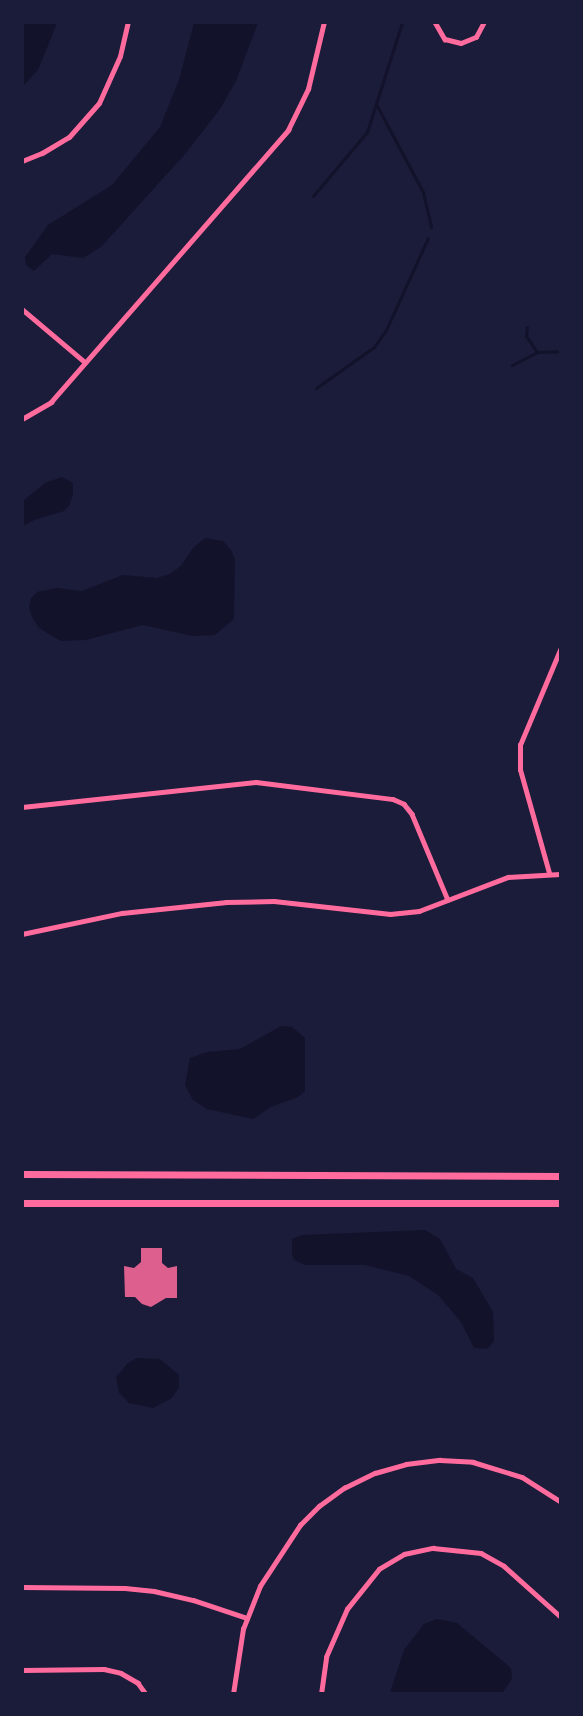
<!DOCTYPE html>
<style>
body{margin:0}
#map{position:relative;width:583px;height:1716px;overflow:hidden;background:#1b1b3a;font-family:Commissioner,sans-serif}
div>[style]{position:absolute}
.water>*{inset:0;background:#12122b}
.stream>*{height:3px;margin:-1.5px;padding:0 1.5px;transform-origin:1.5px;border-radius:1.5px;background:#12122b}
.building>*{inset:0;background:#dd5f8e}
.minor>*{height:4.5px;margin:-2.25px;padding:0 2.25px;transform-origin:2.25px;border-radius:2.25px;background:#ff6b9d}
.tertiary>*{height:5px;margin:-2.5px;padding:0 2.5px;transform-origin:2.5px;border-radius:2.5px;background:#ff6b9d}
.primary>*{height:7px;margin:-3.5px;padding:0 3.5px;transform-origin:3.5px;border-radius:3.5px;background:#ff6b9d}
span{translate:-50% -50%;white-space:nowrap;text-align:center;line-height:1.15;-webkit-text-stroke:6px #1b1b3a;paint-order:stroke}
.frame{position:absolute;inset:0;border:24px solid #1b1b3a;pointer-events:none}
</style>
<div id="map">
<div class="water">
<div style="clip-path:polygon(23px 22px,57px 23px,38px 70px,23px 86px)"></div>
<div style="clip-path:polygon(194px 23px,258px 23px,236px 81px,220px 109px,186px 153px,101px 247px,83px 258px,52px 254px,34px 271px,26px 265px,25px 257px,48px 225px,112px 185px,160px 127px,179px 80px)"></div>
<div style="clip-path:polygon(62px 477px,73px 483px,73px 495px,69px 506px,64px 511px,34px 520px,23px 526px,23px 501px,45px 483px)"></div>
<div style="clip-path:polygon(205px 538px,223px 541px,231px 550px,235px 559px,234px 619px,215px 635px,193px 636px,142px 625px,86px 640px,61px 641px,39px 628px,32px 617px,29px 607px,31px 598px,37px 592px,57px 588px,82px 591px,123px 575px,157px 578px,170px 574px,181px 566px,193px 548px)"></div>
<div style="clip-path:polygon(281px 1026px,292px 1027px,305px 1038px,305px 1091px,298px 1097px,271px 1107px,253px 1119px,207px 1109px,193px 1100px,185px 1085px,190px 1058px,207px 1052px,240px 1049px)"></div>
<div style="clip-path:polygon(425px 1230px,440px 1239px,456px 1269px,473px 1278px,493px 1312px,494px 1341px,487px 1349px,474px 1348px,461px 1322px,438px 1295px,409px 1276px,365px 1265px,305px 1265px,294px 1260px,292px 1253px,292px 1239px,302px 1235px)"></div>
<div style="clip-path:polygon(137px 1358px,160px 1359px,179px 1375px,179px 1387px,172px 1398px,153px 1408px,129px 1403px,119px 1393px,116px 1377px,128px 1363px)"></div>
<div style="clip-path:polygon(437px 1619px,457px 1623px,511px 1668px,512px 1679px,502px 1693px,390px 1693px,404px 1650px,424px 1624px)"></div>
</div>
<div class="stream">
<div style="left:376px;top:104px;width:100px;rotate:61.9deg"></div>
<div style="left:423px;top:192px;width:36px;rotate:77deg"></div>
<div style="left:313px;top:196px;width:84px;rotate:-49.8deg"></div>
<div style="left:367px;top:132px;width:115px;rotate:-72.3deg"></div>
<div style="left:527px;top:327px;width:9px;rotate:96deg"></div>
<div style="left:526px;top:336px;width:19px;rotate:55deg"></div>
<div style="left:512px;top:365px;width:28px;rotate:-27deg"></div>
<div style="left:537px;top:352px;width:23px;rotate:-2deg"></div>
<div style="left:316px;top:388px;width:71px;rotate:-35.3deg"></div>
<div style="left:374px;top:347px;width:21px;rotate:-55deg"></div>
<div style="left:386px;top:330px;width:101px;rotate:-65.5deg"></div>
</div>
<div class="building">
<div style="clip-path:polygon(141px 1248px,162px 1248px,162px 1263px,168px 1268px,177px 1266px,177px 1298px,166px 1298px,151px 1307px,142px 1304px,135px 1297px,125px 1297px,124px 1266px,134px 1268px,141px 1262px)"></div>
</div>
<div class="minor">
<div style="left:435px;top:22px;width:20px;rotate:60deg"></div>
<div style="left:445px;top:39px;width:16px;rotate:14deg"></div>
<div style="left:461px;top:43px;width:16px;rotate:-22deg"></div>
<div style="left:476px;top:37px;width:17px;rotate:-62deg"></div>
<div style="left:22px;top:309px;width:82px;rotate:40.1deg"></div>
<div style="left:22px;top:419px;width:34px;rotate:-30deg"></div>
<div style="left:51px;top:402px;width:361px;rotate:-48.9deg"></div>
<div style="left:288px;top:130px;width:46px;rotate:-64deg"></div>
<div style="left:308px;top:89px;width:69px;rotate:-76.6deg"></div>
<div style="left:22px;top:807px;width:235px;rotate:-6.1deg"></div>
<div style="left:256px;top:782px;width:138px;rotate:7.1deg"></div>
<div style="left:393px;top:799px;width:12px;rotate:24deg"></div>
<div style="left:404px;top:804px;width:13px;rotate:51deg"></div>
<div style="left:412px;top:814px;width:93px;rotate:67.3deg"></div>
<div style="left:549px;top:873px;width:107px;rotate:-105.7deg"></div>
<div style="left:520px;top:770px;width:25px;rotate:-90deg"></div>
<div style="left:520px;top:745px;width:103px;rotate:-67.2deg"></div>
<div style="left:22px;top:934px;width:102px;rotate:-11.9deg"></div>
<div style="left:122px;top:913px;width:105px;rotate:-6deg"></div>
<div style="left:226px;top:902px;width:48px;rotate:-1.2deg"></div>
<div style="left:274px;top:901px;width:117px;rotate:6.4deg"></div>
<div style="left:390px;top:914px;width:29px;rotate:-6deg"></div>
<div style="left:419px;top:911px;width:95px;rotate:-20.9deg"></div>
<div style="left:508px;top:877px;width:52px;rotate:-3.3deg"></div>
<div style="left:22px;top:1587px;width:103px;rotate:0.6deg"></div>
<div style="left:125px;top:1588px;width:29px;rotate:6deg"></div>
<div style="left:154px;top:1591px;width:40px;rotate:13deg"></div>
<div style="left:193px;top:1600px;width:57px;rotate:18.4deg"></div>
<div style="left:22px;top:1670px;width:82px;rotate:-0.7deg"></div>
<div style="left:104px;top:1669px;width:17px;rotate:13deg"></div>
<div style="left:121px;top:1673px;width:20px;rotate:30deg"></div>
<div style="left:138px;top:1683px;width:14px;rotate:54deg"></div>
<div style="left:233px;top:1694px;width:66px;rotate:-81.3deg"></div>
<div style="left:243px;top:1629px;width:46px;rotate:-68.4deg"></div>
<div style="left:260px;top:1586px;width:73px;rotate:-56.7deg"></div>
<div style="left:300px;top:1525px;width:27px;rotate:-45deg"></div>
<div style="left:319px;top:1506px;width:31px;rotate:-36deg"></div>
<div style="left:344px;top:1488px;width:34px;rotate:-26deg"></div>
<div style="left:375px;top:1473px;width:32px;rotate:-16deg"></div>
<div style="left:406px;top:1464px;width:34px;rotate:-7deg"></div>
<div style="left:440px;top:1460px;width:33px;rotate:3deg"></div>
<div style="left:473px;top:1462px;width:51px;rotate:17deg"></div>
<div style="left:522px;top:1477px;width:45px;rotate:32.3deg"></div>
<div style="left:321px;top:1694px;width:37px;rotate:-82deg"></div>
<div style="left:326px;top:1657px;width:52px;rotate:-66.4deg"></div>
<div style="left:347px;top:1609px;width:51px;rotate:-51.3deg"></div>
<div style="left:379px;top:1569px;width:29px;rotate:-31deg"></div>
<div style="left:404px;top:1554px;width:30px;rotate:-12deg"></div>
<div style="left:433px;top:1548px;width:48px;rotate:5.9deg"></div>
<div style="left:481px;top:1553px;width:26px;rotate:29deg"></div>
<div style="left:504px;top:1566px;width:75px;rotate:41.8deg"></div>
</div>
<div class="tertiary">
<div style="left:22px;top:161px;width:22px;rotate:-22deg"></div>
<div style="left:42px;top:153px;width:31px;rotate:-31deg"></div>
<div style="left:69px;top:137px;width:45px;rotate:-48.6deg"></div>
<div style="left:99px;top:103px;width:51px;rotate:-65.9deg"></div>
<div style="left:120px;top:56px;width:35px;rotate:-77deg"></div>
</div>
<div class="primary">
<div style="left:22px;top:1174px;width:538px;rotate:0.21deg"></div>
<div style="left:22px;top:1203px;width:538px"></div>
</div>
<div class="frame"></div>
</div>
